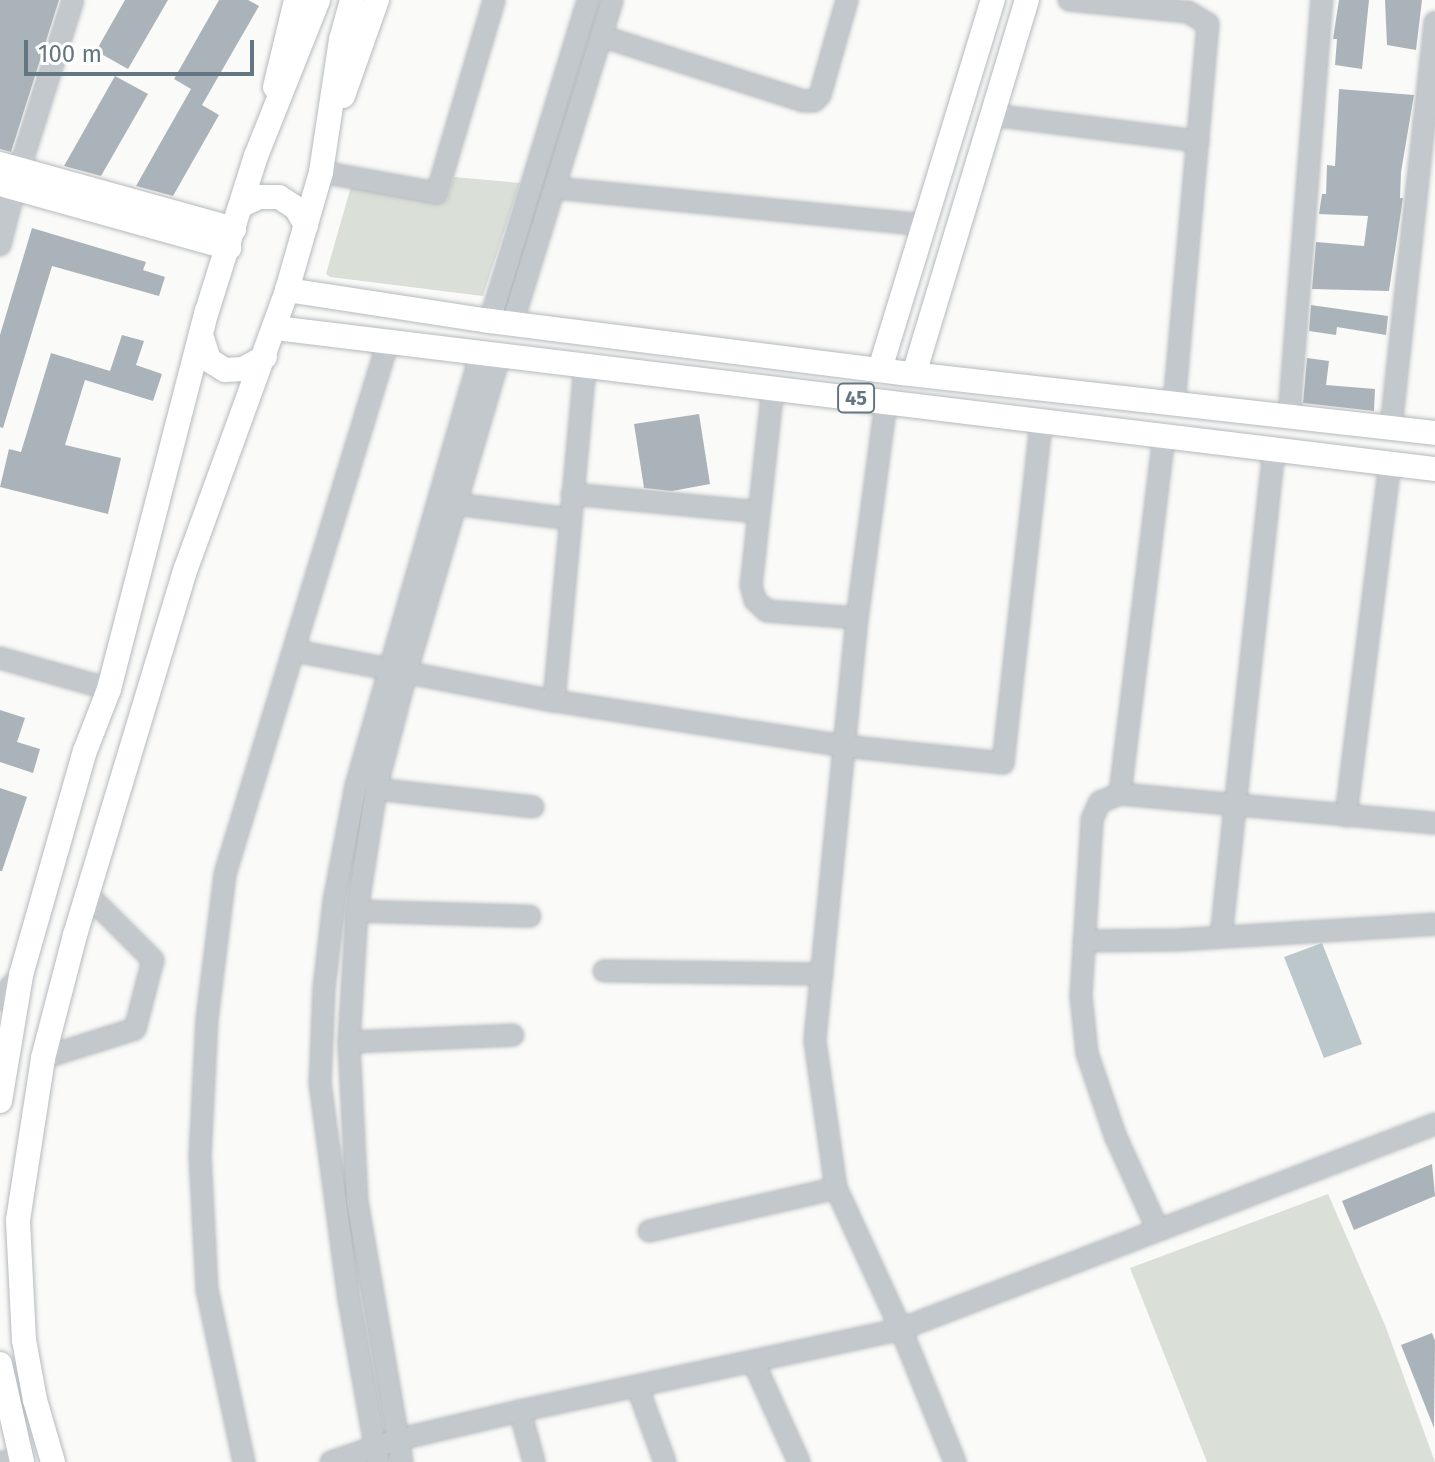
<!DOCTYPE html>
<style>
body{margin:0}
#map{position:relative;width:1435px;height:1462px;overflow:hidden;background:#fafaf8;font-family:"Fira Sans",sans-serif}
div>[style]{position:absolute}
.green>*{inset:0;background:#dadfd7}
.water>*{inset:0;background:#bbc7cb}
.building>*{inset:0;background:#aab3b9}
.roads{filter:drop-shadow(0 0 2px #b5babe) drop-shadow(0 0 2px #b5babe)}
.minor>*{height:20px;margin:-10px;padding:0 10px;transform-origin:10px;border-radius:10px;background:#c3c8cc}
.major>*{height:24px;margin:-12px;padding:0 12px;transform-origin:12px;border-radius:12px;background:#fff}
span{translate:-50% -50%;white-space:nowrap;text-align:center;line-height:1.15;-webkit-text-stroke:8px #fff;paint-order:stroke}
.shield-label span{padding:2px 6px;background:#fff;border:2px solid;border-radius:6px;-webkit-text-stroke-width:0}
.shield-label{font-size:20px;color:#657683;font-weight:700}
.scale{position:absolute;left:24px;top:40px;width:230px;height:36px;box-sizing:border-box;border:4px solid #657683;border-top:0;padding-left:10px;font-size:24px;line-height:28px;white-space:nowrap;color:#657683;-webkit-text-stroke:6px #fff;paint-order:stroke}
</style>
<div id="map">
<div class="green">
<div style="clip-path:polygon(454px 177px,520px 183px,483px 296px,330px 277px,326px 274px,352px 183px,447px 200px)"></div>
<div style="clip-path:polygon(1328px 1194px,1385px 1325px,1435px 1462px,1207px 1462px,1130px 1268px)"></div>
</div>
<div class="water">
<div style="clip-path:polygon(1322px 943px,1362px 1044px,1324px 1058px,1284px 957px)"></div>
</div>
<div class="building">
<div style="clip-path:polygon(0 0,59px 0,11px 152px,0 149px)"></div>
<div style="clip-path:polygon(125px 0,168px 0,128px 69px,96px 51px)"></div>
<div style="clip-path:polygon(219px 0,248px 0,259px 6px,202px 105px,219px 115px,173px 196px,136px 186px,191px 89px,174px 79px)"></div>
<div style="clip-path:polygon(1339px 0,1369px 0,1362px 69px,1335px 65px,1337px 39px,1333px 39px)"></div>
<div style="clip-path:polygon(1385px 0,1422px 0,1416px 50px,1387px 45px)"></div>
<div style="clip-path:polygon(115px 76px,148px 94px,101px 176px,64px 166px)"></div>
<div style="clip-path:polygon(1339px 89px,1414px 95px,1401px 172px,1400px 198px,1403px 198px,1389px 291px,1312px 289px,1316px 242px,1364px 246px,1368px 216px,1319px 214px,1322px 194px,1326px 194px,1327px 165px,1335px 166px)"></div>
<div style="clip-path:polygon(32px 228px,146px 262px,143px 270px,165px 277px,159px 296px,52px 266px,3px 428px,0 427px,0 335px)"></div>
<div style="clip-path:polygon(1311px 305px,1388px 316px,1386px 335px,1337px 327px,1336px 335px,1309px 331px)"></div>
<div style="clip-path:polygon(122px 335px,144px 341px,136px 365px,162px 374px,153px 401px,85px 380px,65px 445px,121px 458px,108px 514px,0 487px,9px 449px,21px 452px,51px 353px,110px 371px)"></div>
<div style="clip-path:polygon(1307px 358px,1329px 361px,1326px 385px,1375px 389px,1374px 411px,1303px 403px)"></div>
<div style="clip-path:polygon(699px 414px,710px 484px,672px 491px,644px 488px,634px 424px)"></div>
<div style="clip-path:polygon(0 710px,25px 718px,17px 742px,40px 749px,33px 773px,0 762px)"></div>
<div style="clip-path:polygon(0 788px,27px 797px,2px 871px,0 871px)"></div>
<div style="clip-path:polygon(1432px 1164px,1435px 1196px,1354px 1230px,1342px 1201px)"></div>
<div style="clip-path:polygon(1432px 1333px,1435px 1341px,1434px 1428px,1401px 1345px)"></div>
</div>
<div class="roads">
<div class="minor">
<div style="left:1069px;top:0;width:120px;rotate:5.8deg"></div>
<div style="left:1188px;top:12px;width:23px;rotate:31deg"></div>
<div style="left:1208px;top:24px;width:381px;rotate:95.1deg"></div>
<div style="left:601px;top:36px;width:212px;rotate:17.8deg"></div>
<div style="left:803px;top:101px;width:11px"></div>
<div style="left:814px;top:101px;width:8px;rotate:-45deg"></div>
<div style="left:820px;top:95px;width:99px;rotate:-74.1deg"></div>
<div style="left:992px;top:115px;width:208px;rotate:7.2deg"></div>
<div style="left:321px;top:172px;width:118px;rotate:10.3deg"></div>
<div style="left:437px;top:193px;width:201px;rotate:-73.5deg"></div>
<div style="left:555px;top:188px;width:371px;rotate:5.7deg"></div>
<div style="left:0;top:245px;width:76px;rotate:-75.6deg"></div>
<div style="left:19px;top:171px;width:179px;rotate:-72.5deg"></div>
<div style="left:490px;top:321px;width:336px;rotate:-73deg"></div>
<div style="left:512px;top:324px;width:339px;rotate:-72.8deg"></div>
<div style="left:773px;top:387px;width:199px;rotate:96.3deg"></div>
<div style="left:751px;top:585px;width:16px;rotate:75deg"></div>
<div style="left:755px;top:600px;width:16px;rotate:43deg"></div>
<div style="left:767px;top:611px;width:90px;rotate:4.4deg"></div>
<div style="left:886px;top:402px;width:218px;rotate:97.6deg"></div>
<div style="left:857px;top:618px;width:425px;rotate:95.7deg"></div>
<div style="left:815px;top:1041px;width:148px;rotate:81.9deg"></div>
<div style="left:836px;top:1188px;width:155px;rotate:65.3deg"></div>
<div style="left:901px;top:1329px;width:144px;rotate:67.9deg"></div>
<div style="left:1289px;top:417px;width:418px;rotate:-85.5deg"></div>
<div style="left:1391px;top:428px;width:408px;rotate:-83.8deg"></div>
<div style="left:572px;top:494px;width:188px;rotate:5.5deg"></div>
<div style="left:456px;top:504px;width:115px;rotate:7.5deg"></div>
<div style="left:296px;top:651px;width:263px;rotate:11deg"></div>
<div style="left:554px;top:701px;width:293px;rotate:8.8deg"></div>
<div style="left:844px;top:746px;width:160px;rotate:6.1deg"></div>
<div style="left:1003px;top:763px;width:343px;rotate:-83.6deg"></div>
<div style="left:0;top:658px;width:113px;rotate:15.9deg"></div>
<div style="left:554px;top:701px;width:337px;rotate:-84.7deg"></div>
<div style="left:376px;top:789px;width:158px;rotate:6.5deg"></div>
<div style="left:1120px;top:794px;width:359px;rotate:-83deg"></div>
<div style="left:1346px;top:816px;width:355px;rotate:-82.9deg"></div>
<div style="left:357px;top:911px;width:173px;rotate:1.7deg"></div>
<div style="left:1221px;top:937px;width:489px;rotate:-83.8deg"></div>
<div style="left:1084px;top:941px;width:93px;rotate:-0.6deg"></div>
<div style="left:1177px;top:940px;width:258px;rotate:-3.5deg"></div>
<div style="left:604px;top:971px;width:218px;rotate:0.8deg"></div>
<div style="left:0;top:999px;width:32px;rotate:-49deg"></div>
<div style="left:349px;top:1042px;width:164px;rotate:-2.4deg"></div>
<div style="left:43px;top:1058px;width:96px;rotate:-17.5deg"></div>
<div style="left:135px;top:1029px;width:71px;rotate:-75.4deg"></div>
<div style="left:153px;top:960px;width:93px;rotate:-135deg"></div>
<div style="left:1158px;top:1230px;width:104px;rotate:-114.4deg"></div>
<div style="left:1115px;top:1135px;width:87px;rotate:-108.9deg"></div>
<div style="left:1087px;top:1053px;width:57px;rotate:-96deg"></div>
<div style="left:1081px;top:996px;width:177px;rotate:-86.4deg"></div>
<div style="left:1092px;top:819px;width:19px;rotate:-65deg"></div>
<div style="left:1100px;top:802px;width:22px;rotate:-22deg"></div>
<div style="left:1120px;top:794px;width:316px;rotate:5.3deg"></div>
<div style="left:649px;top:1231px;width:192px;rotate:-12.9deg"></div>
<div style="left:753px;top:1361px;width:111px;rotate:65.5deg"></div>
<div style="left:637px;top:1386px;width:81px;rotate:69.8deg"></div>
<div style="left:520px;top:1411px;width:53px;rotate:74.6deg"></div>
<div style="left:0;top:1462px;width:8px"></div>
<div style="left:244px;top:1462px;width:177px;rotate:-102.1deg"></div>
<div style="left:207px;top:1289px;width:132px;rotate:-93deg"></div>
<div style="left:200px;top:1157px;width:138px;rotate:-87.1deg"></div>
<div style="left:207px;top:1019px;width:146px;rotate:-82.9deg"></div>
<div style="left:225px;top:874px;width:556px;rotate:-72.97deg"></div>
<div style="left:331px;top:1462px;width:69px;rotate:-18.7deg"></div>
<div style="left:396px;top:1440px;width:127px;rotate:-13.2deg"></div>
<div style="left:520px;top:1411px;width:390px;rotate:-12.1deg"></div>
<div style="left:901px;top:1329px;width:572px;rotate:-21deg"></div>
<div style="left:378px;top:1462px;width:165px;rotate:-100.1deg"></div>
<div style="left:349px;top:1300px;width:218px;rotate:-97.6deg"></div>
<div style="left:320px;top:1084px;width:95px;rotate:-87.6deg"></div>
<div style="left:324px;top:989px;width:89px;rotate:-83.5deg"></div>
<div style="left:334px;top:901px;width:117px;rotate:-79.2deg"></div>
<div style="left:356px;top:786px;width:451px;rotate:-73.9deg"></div>
<div style="left:402px;top:1462px;width:265px;rotate:-99.8deg"></div>
<div style="left:357px;top:1201px;width:159px;rotate:-92.9deg"></div>
<div style="left:349px;top:1042px;width:131px;rotate:-86.5deg"></div>
<div style="left:357px;top:911px;width:123px;rotate:-81.1deg"></div>
<div style="left:376px;top:789px;width:123px;rotate:-75.4deg"></div>
<div style="left:407px;top:670px;width:328px;rotate:-73.6deg"></div>
</div>
<div class="major">
<div style="left:275px;top:87px;width:89px;rotate:-76.4deg"></div>
<div style="left:343px;top:96px;width:102px;rotate:-70.5deg"></div>
<div style="left:0;top:164px;width:243px;rotate:15.5deg"></div>
<div style="left:0;top:184px;width:238px;rotate:15.6deg"></div>
<div style="left:242px;top:205px;width:19px;rotate:-25deg"></div>
<div style="left:259px;top:197px;width:20px"></div>
<div style="left:279px;top:197px;width:20px;rotate:33deg"></div>
<div style="left:296px;top:208px;width:20px;rotate:60deg"></div>
<div style="left:287px;top:290px;width:205px;rotate:8.7deg"></div>
<div style="left:490px;top:321px;width:415px;rotate:7.2deg"></div>
<div style="left:902px;top:373px;width:536px;rotate:6.42deg"></div>
<div style="left:276px;top:328px;width:1168px;rotate:6.94deg"></div>
<div style="left:201px;top:335px;width:26px;rotate:72deg"></div>
<div style="left:209px;top:360px;width:19px;rotate:32deg"></div>
<div style="left:225px;top:370px;width:18px;rotate:-3deg"></div>
<div style="left:243px;top:369px;width:25px;rotate:-29deg"></div>
<div style="left:880px;top:369px;width:386px;rotate:-73deg"></div>
<div style="left:914px;top:374px;width:391px;rotate:-73.2deg"></div>
<div style="left:0;top:1101px;width:128px;rotate:-80.5deg"></div>
<div style="left:21px;top:975px;width:233px;rotate:-74.1deg"></div>
<div style="left:85px;top:751px;width:66px;rotate:-68.8deg"></div>
<div style="left:109px;top:689px;width:390px;rotate:-75.5deg"></div>
<div style="left:207px;top:311px;width:163px;rotate:-72.5deg"></div>
<div style="left:256px;top:156px;width:168px;rotate:-68.3deg"></div>
<div style="left:0;top:1364px;width:100px;rotate:77.3deg"></div>
<div style="left:53px;top:1462px;width:65px;rotate:-106.2deg"></div>
<div style="left:35px;top:1400px;width:61px;rotate:-100.4deg"></div>
<div style="left:24px;top:1340px;width:120px;rotate:-92.9deg"></div>
<div style="left:18px;top:1220px;width:164px;rotate:-81.2deg"></div>
<div style="left:43px;top:1058px;width:127px;rotate:-75.4deg"></div>
<div style="left:75px;top:935px;width:383px;rotate:-73.2deg"></div>
<div style="left:186px;top:568px;width:296px;rotate:-70deg"></div>
<div style="left:287px;top:290px;width:123px;rotate:-73.9deg"></div>
<div style="left:321px;top:172px;width:134px;rotate:-81.4deg"></div>
<div style="left:341px;top:40px;width:41px;rotate:-74.6deg"></div>
</div>
</div>
<div class="shield-label">
<span style="left:856px;top:398px">45</span>
</div>
<div class="scale">100 m</div>
</div>
